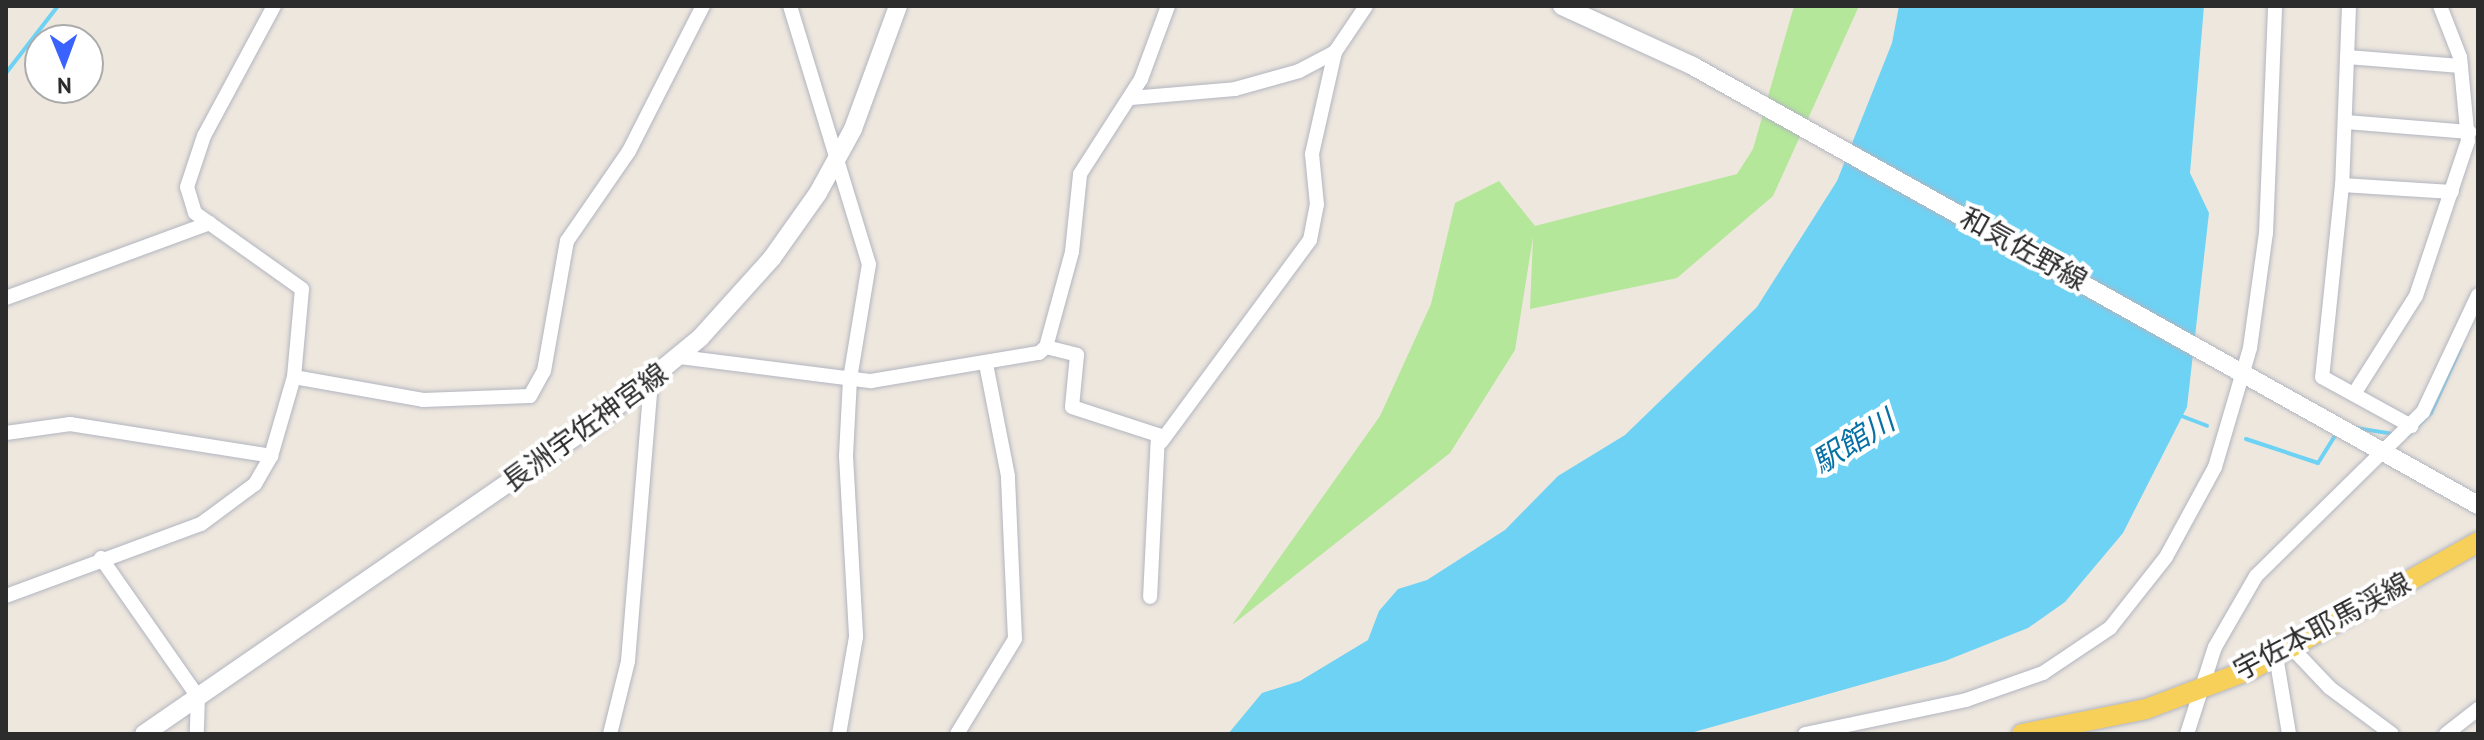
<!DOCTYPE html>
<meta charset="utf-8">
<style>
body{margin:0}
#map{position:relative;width:2484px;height:740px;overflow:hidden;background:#eee7de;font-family:"PT Sans","Noto Sans JP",sans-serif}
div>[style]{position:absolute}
.green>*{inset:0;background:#b4e799}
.water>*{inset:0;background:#6dd2f4}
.stream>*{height:4px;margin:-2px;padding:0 2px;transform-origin:2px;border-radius:2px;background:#6dd2f4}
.roads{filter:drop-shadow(0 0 2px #b2b5c0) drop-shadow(0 0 2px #b2b5c0)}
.minor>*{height:14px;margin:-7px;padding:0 7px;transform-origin:7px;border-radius:7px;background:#fff}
.secondary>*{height:18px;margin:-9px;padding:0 9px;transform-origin:9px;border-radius:9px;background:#fff}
.primary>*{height:20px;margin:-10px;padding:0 10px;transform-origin:10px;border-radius:10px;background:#f7d05a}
span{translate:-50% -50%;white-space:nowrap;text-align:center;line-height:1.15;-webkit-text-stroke:8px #fff;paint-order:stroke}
.street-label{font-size:28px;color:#2c2c2c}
.water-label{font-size:30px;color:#0771a5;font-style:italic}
.frame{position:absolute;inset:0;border:8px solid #2c2c2c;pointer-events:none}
.north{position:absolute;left:24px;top:24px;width:80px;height:80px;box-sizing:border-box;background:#fff;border:2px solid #ababab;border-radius:50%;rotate:179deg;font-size:22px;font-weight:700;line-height:32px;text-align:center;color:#2c2c2c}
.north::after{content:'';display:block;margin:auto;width:28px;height:36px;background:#3a62ff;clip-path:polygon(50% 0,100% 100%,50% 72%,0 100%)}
</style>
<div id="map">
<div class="green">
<div style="clip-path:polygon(1794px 6px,1859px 6px,1773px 196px,1677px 278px,1530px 309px,1533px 237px,1515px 350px,1450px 453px,1232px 625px,1380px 416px,1431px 304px,1455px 203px,1499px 181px,1535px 226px,1737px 174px,1753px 149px)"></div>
</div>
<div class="water">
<div style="clip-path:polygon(1899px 6px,2204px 6px,2190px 173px,2209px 213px,2187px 407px,2123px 533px,2065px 602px,2028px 628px,1945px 661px,1687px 734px,1228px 734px,1262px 693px,1300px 681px,1368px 640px,1379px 611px,1398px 589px,1427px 580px,1505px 530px,1558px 476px,1625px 435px,1757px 307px,1837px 181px,1892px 43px)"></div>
</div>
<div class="stream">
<div style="left:6px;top:73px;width:85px;rotate:-52.2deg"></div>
<div style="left:2179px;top:415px;width:30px;rotate:21deg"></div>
<div style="left:2356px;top:428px;width:39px;rotate:9deg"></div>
<div style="left:2407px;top:436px;width:33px;rotate:-44deg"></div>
<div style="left:2431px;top:413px;width:70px;rotate:-65.6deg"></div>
<div style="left:2246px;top:439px;width:76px;rotate:18.4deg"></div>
<div style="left:2318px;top:463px;width:34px;rotate:-58deg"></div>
</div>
<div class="roads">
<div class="minor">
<div style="left:790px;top:6px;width:270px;rotate:73deg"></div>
<div style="left:869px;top:264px;width:117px;rotate:99.4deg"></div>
<div style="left:850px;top:379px;width:77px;rotate:93deg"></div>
<div style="left:846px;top:456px;width:181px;rotate:86.8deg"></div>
<div style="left:856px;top:637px;width:98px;rotate:99.9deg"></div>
<div style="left:2349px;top:6px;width:179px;rotate:92.2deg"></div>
<div style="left:2342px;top:185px;width:193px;rotate:95.9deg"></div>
<div style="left:2322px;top:377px;width:102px;rotate:28.8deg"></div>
<div style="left:2347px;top:57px;width:114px;rotate:4.5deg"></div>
<div style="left:1131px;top:98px;width:104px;rotate:-4.9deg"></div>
<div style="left:1235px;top:89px;width:66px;rotate:-15.7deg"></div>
<div style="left:1299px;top:71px;width:41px;rotate:-27.8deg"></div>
<div style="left:1335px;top:52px;width:55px;rotate:-56deg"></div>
<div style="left:2346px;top:122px;width:124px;rotate:4.6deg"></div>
<div style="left:2342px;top:185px;width:110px;rotate:3.6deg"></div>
<div style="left:6px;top:298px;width:217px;rotate:-20.2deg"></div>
<div style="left:1046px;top:347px;width:32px;rotate:14deg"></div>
<div style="left:1077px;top:355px;width:52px;rotate:95.5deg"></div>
<div style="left:1072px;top:407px;width:90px;rotate:18deg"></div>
<div style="left:1158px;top:435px;width:162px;rotate:92.8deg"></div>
<div style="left:680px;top:357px;width:193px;rotate:7.2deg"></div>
<div style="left:871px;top:381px;width:170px;rotate:-9.5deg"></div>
<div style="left:1039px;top:353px;width:9px;rotate:-41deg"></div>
<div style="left:1046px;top:347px;width:98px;rotate:-74.7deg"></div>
<div style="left:1072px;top:252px;width:78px;rotate:-84.1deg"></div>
<div style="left:1080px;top:174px;width:113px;rotate:-57.3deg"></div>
<div style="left:1141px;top:79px;width:78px;rotate:-69.7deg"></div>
<div style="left:294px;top:377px;width:131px;rotate:10.1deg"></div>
<div style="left:423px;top:400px;width:107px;rotate:-2.1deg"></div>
<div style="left:530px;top:396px;width:29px;rotate:-61deg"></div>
<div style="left:544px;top:371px;width:132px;rotate:-80deg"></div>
<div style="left:567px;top:241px;width:109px;rotate:-55.4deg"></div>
<div style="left:629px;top:151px;width:163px;rotate:-63deg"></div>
<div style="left:2354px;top:394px;width:116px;rotate:-57.7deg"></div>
<div style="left:2416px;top:296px;width:163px;rotate:-71.5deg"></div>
<div style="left:2468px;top:141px;width:84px;rotate:-95.4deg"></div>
<div style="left:2460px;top:57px;width:55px;rotate:-111.4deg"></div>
<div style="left:6px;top:433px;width:65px;rotate:-8deg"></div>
<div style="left:70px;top:424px;width:204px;rotate:9deg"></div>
<div style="left:1161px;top:442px;width:251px;rotate:-53.6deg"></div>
<div style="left:1310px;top:240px;width:36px;rotate:-79deg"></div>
<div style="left:1317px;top:205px;width:51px;rotate:-95.6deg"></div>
<div style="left:1312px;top:154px;width:105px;rotate:-77.3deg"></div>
<div style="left:101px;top:558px;width:169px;rotate:55.1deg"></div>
<div style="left:198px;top:697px;width:37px;rotate:92deg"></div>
<div style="left:6px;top:596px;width:208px;rotate:-20.3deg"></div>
<div style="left:201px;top:524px;width:67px;rotate:-36.5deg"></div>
<div style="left:255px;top:484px;width:32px;rotate:-60deg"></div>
<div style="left:271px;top:456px;width:82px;rotate:-73.8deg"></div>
<div style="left:294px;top:377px;width:88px;rotate:-84.8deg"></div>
<div style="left:302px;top:289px;width:131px;rotate:-144.6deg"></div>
<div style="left:195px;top:213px;width:27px;rotate:-107deg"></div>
<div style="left:187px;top:187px;width:54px;rotate:-71.6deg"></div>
<div style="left:204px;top:136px;width:148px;rotate:-61.7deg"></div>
<div style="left:2292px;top:648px;width:55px;rotate:46.5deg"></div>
<div style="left:2330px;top:688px;width:77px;rotate:36.6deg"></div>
<div style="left:2276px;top:656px;width:79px;rotate:80.5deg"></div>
<div style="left:610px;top:734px;width:75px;rotate:-76.1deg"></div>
<div style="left:628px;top:661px;width:280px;rotate:-85.3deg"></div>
<div style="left:957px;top:734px;width:111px;rotate:-58.6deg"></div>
<div style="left:1015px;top:639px;width:163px;rotate:-92.5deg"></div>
<div style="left:1008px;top:476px;width:114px;rotate:-101.1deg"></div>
<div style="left:1805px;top:734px;width:165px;rotate:-11.9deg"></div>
<div style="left:1966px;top:700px;width:82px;rotate:-19.3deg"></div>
<div style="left:2043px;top:673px;width:81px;rotate:-33.9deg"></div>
<div style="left:2110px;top:628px;width:90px;rotate:-51.7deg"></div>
<div style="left:2166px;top:557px;width:102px;rotate:-61.4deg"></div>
<div style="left:2215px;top:467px;width:124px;rotate:-73.6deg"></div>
<div style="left:2250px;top:348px;width:116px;rotate:-82.1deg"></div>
<div style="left:2266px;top:233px;width:227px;rotate:-87.7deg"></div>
<div style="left:2187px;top:734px;width:91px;rotate:-72.2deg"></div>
<div style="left:2215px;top:647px;width:82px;rotate:-60deg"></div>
<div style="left:2256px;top:576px;width:234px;rotate:-44.5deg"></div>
<div style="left:2423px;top:412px;width:129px;rotate:-64.8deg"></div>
<div style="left:2446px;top:734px;width:41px;rotate:-38deg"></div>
</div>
<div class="secondary">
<div style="left:1562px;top:6px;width:142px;rotate:24.6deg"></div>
<div style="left:1691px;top:65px;width:902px;rotate:29.21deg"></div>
<div style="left:144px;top:734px;width:560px;rotate:-34.6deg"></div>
<div style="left:605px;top:416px;width:123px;rotate:-39.4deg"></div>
<div style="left:700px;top:338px;width:108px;rotate:-48deg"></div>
<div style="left:772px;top:258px;width:80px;rotate:-54.7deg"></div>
<div style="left:818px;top:193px;width:73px;rotate:-61.3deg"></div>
<div style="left:853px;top:129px;width:131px;rotate:-69.9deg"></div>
</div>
<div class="primary">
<div style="left:2022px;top:734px;width:126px;rotate:-11.4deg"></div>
<div style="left:2146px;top:709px;width:113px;rotate:-20.7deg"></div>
<div style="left:2252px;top:669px;width:259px;rotate:-29.3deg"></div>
</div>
</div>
<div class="street-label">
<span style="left:2024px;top:249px;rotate:29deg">和気佐野線</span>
<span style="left:585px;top:427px;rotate:-36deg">長洲宇佐神宮線</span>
<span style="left:2322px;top:626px;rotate:-28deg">宇佐本耶馬渓線</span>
</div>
<div class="water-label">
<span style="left:1853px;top:441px;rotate:-32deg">駅館川</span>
</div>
<div class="frame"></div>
<div class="north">N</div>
</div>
